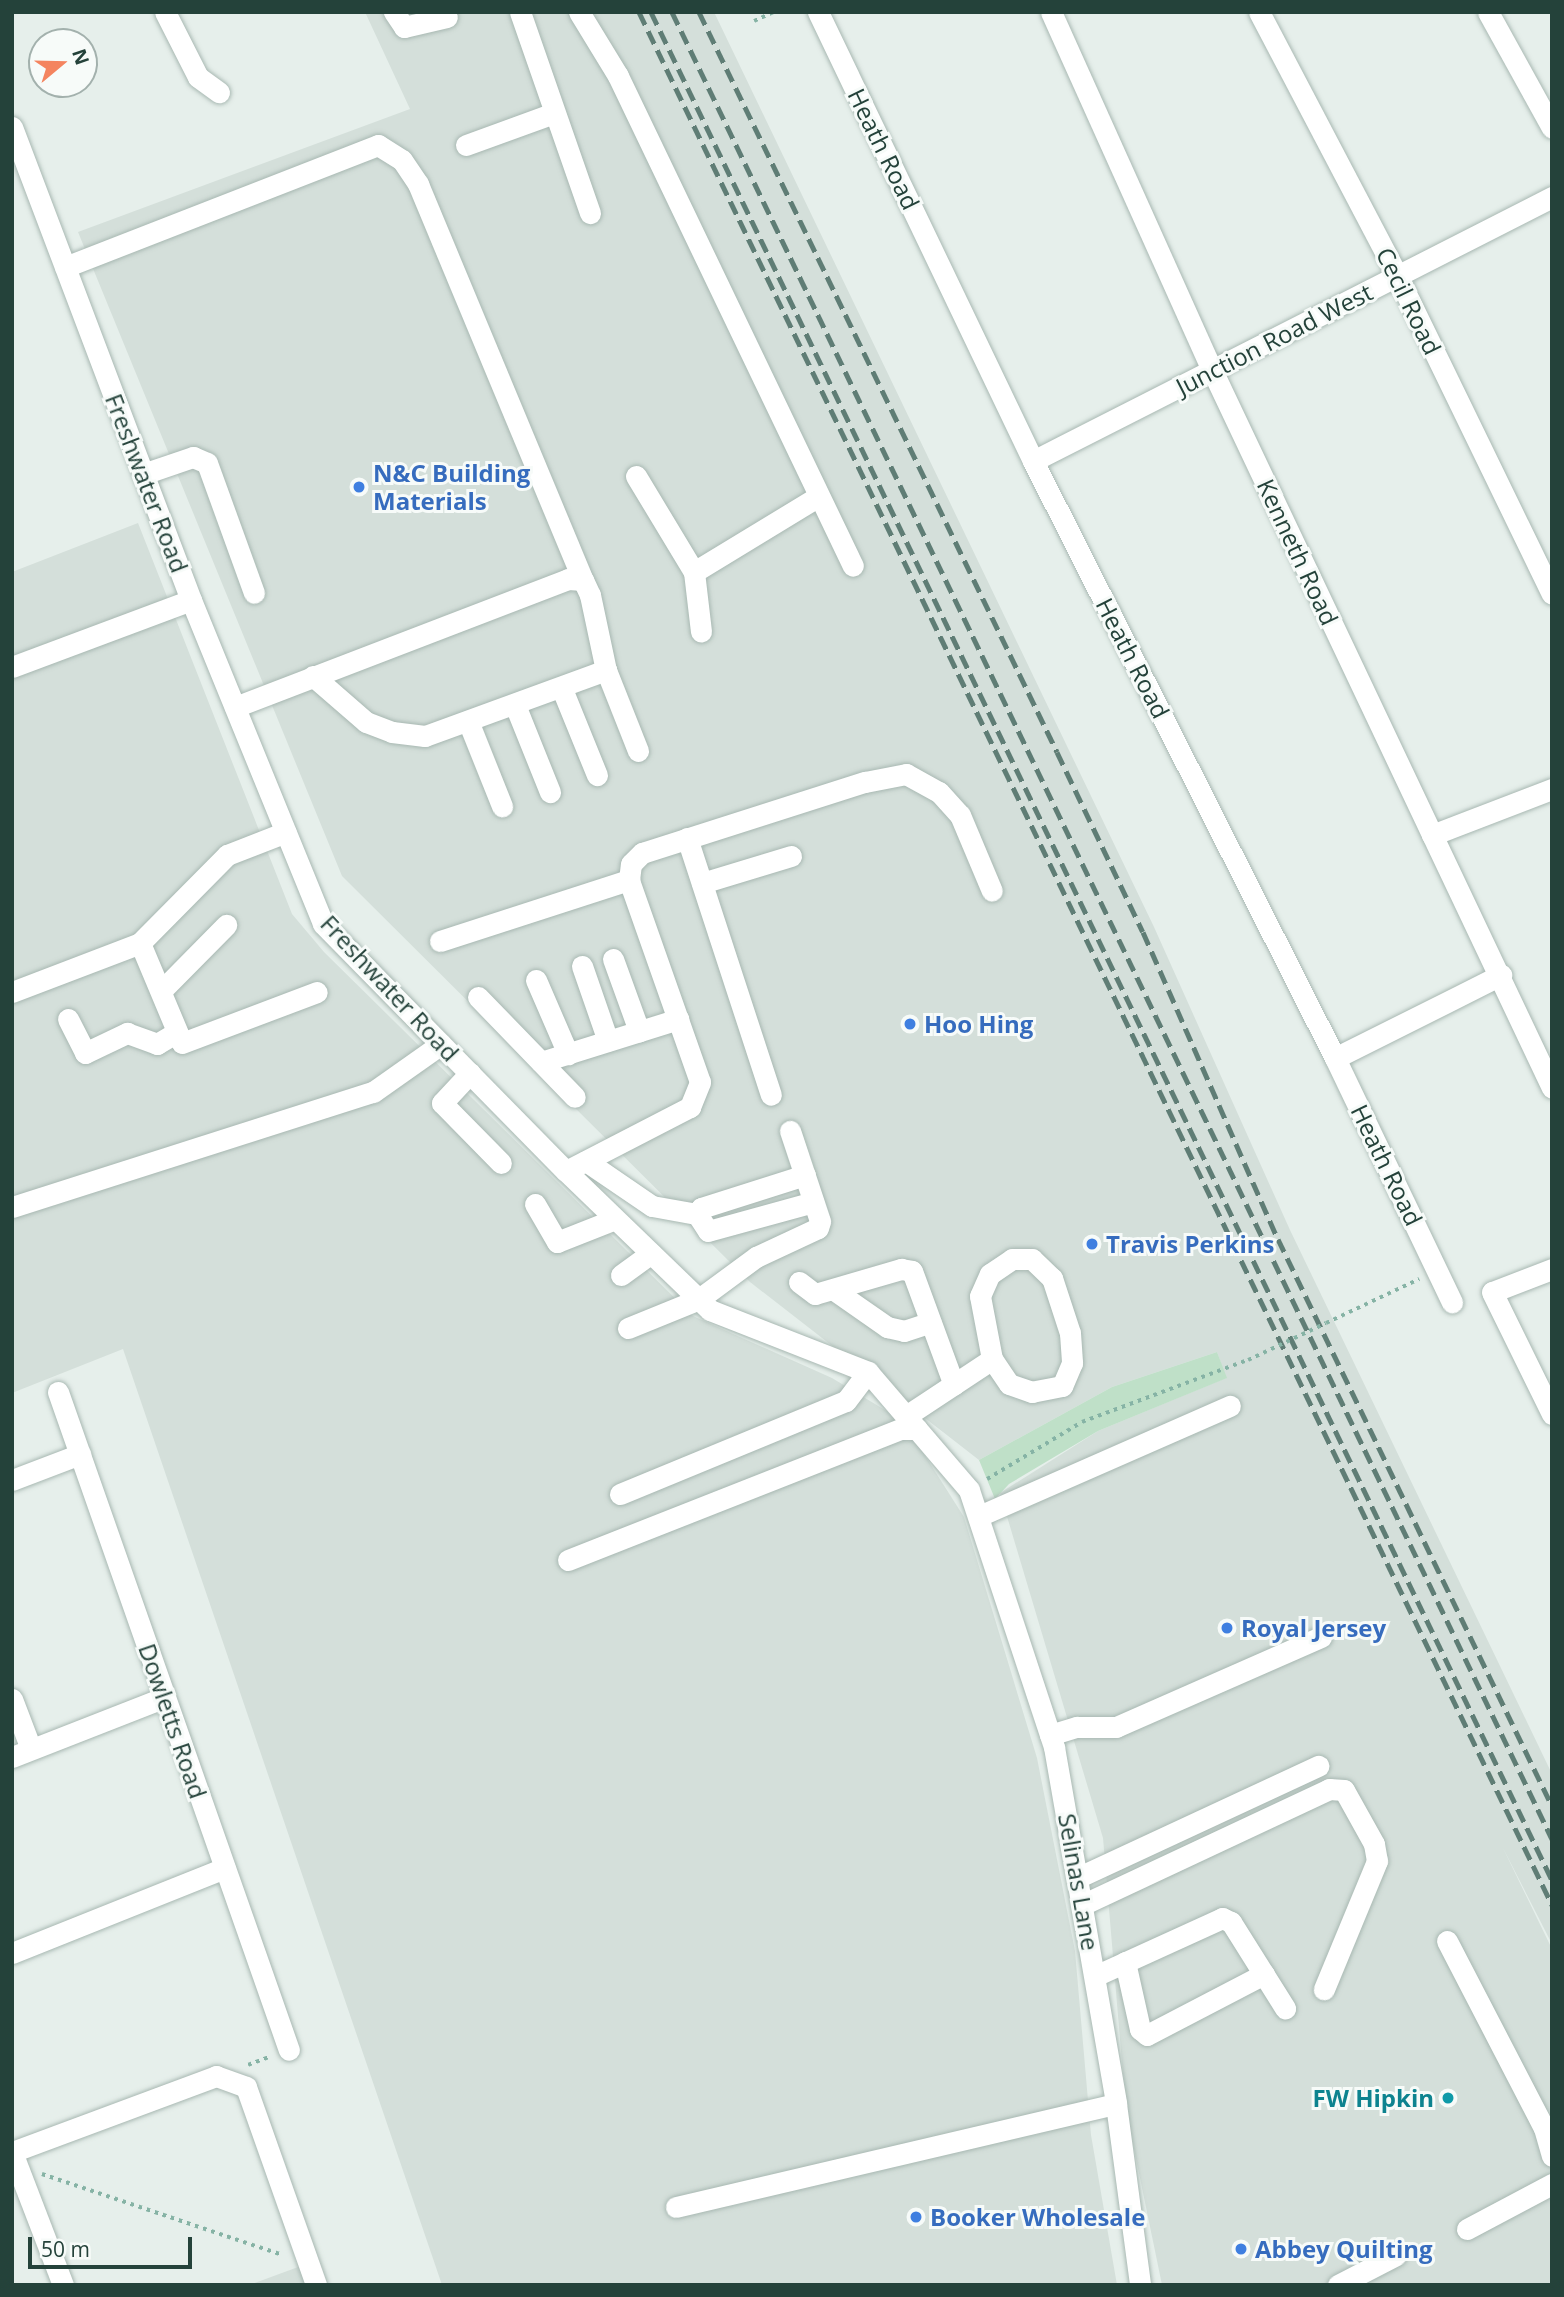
<!DOCTYPE html>
<style>
body{margin:0}
#map{position:relative;width:1564px;height:2297px;overflow:hidden;background:#e6efeb;font-family:"Open Sans",sans-serif}
div>[style]{position:absolute}
.built>*{inset:0;background:#d4dfda}
.green>*{inset:0;background:#bfe0c8}
.path>*{height:3.5px;margin-top:-1.75px;transform-origin:0;background:repeating-linear-gradient(90deg,#86b3a5 0 3.5px,transparent 0 8.5px)}
.roads{filter:drop-shadow(0 0 2px #a8b8b2) drop-shadow(0 0 2px #a8b8b2)}
.minor>*{height:21px;margin:-10.5px;padding:0 10.5px;transform-origin:10.5px;border-radius:10.5px;background:#fff}
.rail>*{height:5px;margin-top:-2.5px;transform-origin:0;background:repeating-linear-gradient(90deg,#5f7d75 0 14px,transparent 0 21px)}
.path-bridge>*{height:3.5px;margin-top:-1.75px;transform-origin:0;background:repeating-linear-gradient(90deg,#86b3a5 0 3.5px,transparent 0 8.5px)}
.dots>*{width:19px;height:19px;translate:-50% -50%;box-sizing:border-box;border:4px solid #f7fbf9;border-radius:50%}
span{translate:-50% -50%;white-space:nowrap;text-align:center;line-height:1.15;-webkit-text-stroke:6px #f7fbf9;paint-order:stroke}
.street-label{font-size:24px;color:#24423a}
.shop-label{font-size:24px;color:#366cbe;font-weight:700}
.left{translate:0 -50%;text-align:left}
.culture-label{font-size:24px;color:#0d838f;font-weight:700}
.right{translate:-100% -50%;text-align:right}
.frame{position:absolute;inset:0;border:14px solid #24423a;pointer-events:none}
.north{position:absolute;left:28px;top:28px;width:70px;height:70px;box-sizing:border-box;background:#f7fbf9;border:2px solid #a3b1ad;border-radius:50%;rotate:71deg;font-size:19px;font-weight:700;line-height:28px;text-align:center;color:#24423a}
.north::after{content:'';display:block;margin:auto;width:24px;height:32px;background:#f4845f;clip-path:polygon(50% 0,100% 100%,50% 72%,0 100%)}
.scale{position:absolute;left:28px;top:2237px;width:164px;height:32px;box-sizing:border-box;border:4px solid #24423a;border-top:0;padding-left:9px;font-size:21px;line-height:24px;white-space:nowrap;color:#24423a;-webkit-text-stroke:5px #f7fbf9;paint-order:stroke}
</style>
<div id="map">
<div class="built">
<div style="clip-path:polygon(365px 12px,714px 12px,1154px 927px,1290px 1230px,1552px 1774px,1552px 1944px,1503px 1848px,1552px 1949px,1552px 2285px,1162px 2285px,1126px 2110px,1103px 1838px,1000px 1493px,1098px 1431px,1226px 1378px,1217px 1352px,1112px 1387px,979px 1460px,750px 1282px,342px 876px,78px 232px,410px 109px)"></div>
<div style="clip-path:polygon(138px 523px,292px 914px,324px 952px,693px 1316px,832px 1378px,903px 1421px,964px 1517px,1037px 1758px,1075px 1951px,1091px 2135px,1117px 2285px,442px 2285px,123px 1349px,12px 1393px,12px 572px)"></div>
<div style="clip-path:polygon(309px 2263px,316px 2285px,249px 2285px)"></div>
</div>
<div class="green">
<div style="clip-path:polygon(1217px 1352px,1227px 1378px,1098px 1431px,1009px 1484px,995px 1499px,979px 1460px,1112px 1387px)"></div>
</div>
<div class="path">
<div style="left:754px;top:21px;width:21px;rotate:-25deg"></div>
<div style="left:1326px;top:1323px;width:103px;rotate:-25.3deg"></div>
<div style="left:987px;top:1479px;width:111px;rotate:-31deg"></div>
<div style="left:1082px;top:1422px;width:177px;rotate:-20.5deg"></div>
<div style="left:248px;top:2065px;width:25px;rotate:-21deg"></div>
<div style="left:42px;top:2174px;width:254px;rotate:18.6deg"></div>
</div>
<div class="roads">
<div class="minor">
<div style="left:165px;top:12px;width:73px;rotate:63.1deg"></div>
<div style="left:198px;top:77px;width:26px;rotate:36deg"></div>
<div style="left:394px;top:12px;width:18px;rotate:56deg"></div>
<div style="left:404px;top:27px;width:44px;rotate:-13.1deg"></div>
<div style="left:520px;top:12px;width:213px;rotate:70.8deg"></div>
<div style="left:579px;top:12px;width:75px;rotate:58.6deg"></div>
<div style="left:618px;top:76px;width:543px;rotate:64.38deg"></div>
<div style="left:818px;top:12px;width:498px;rotate:64.4deg"></div>
<div style="left:1033px;top:461px;width:669px;rotate:63.17deg"></div>
<div style="left:1335px;top:1058px;width:271px;rotate:64.4deg"></div>
<div style="left:1051px;top:12px;width:393px;rotate:65.8deg"></div>
<div style="left:1212px;top:370px;width:794px;rotate:64.66deg"></div>
<div style="left:1259px;top:12px;width:299px;rotate:62.3deg"></div>
<div style="left:1398px;top:277px;width:352px;rotate:64.1deg"></div>
<div style="left:1488px;top:12px;width:132px;rotate:61.1deg"></div>
<div style="left:12px;top:127px;width:506px;rotate:69.27deg"></div>
<div style="left:191px;top:600px;width:350px;rotate:67.8deg"></div>
<div style="left:323px;top:924px;width:346px;rotate:45.5deg"></div>
<div style="left:566px;top:1171px;width:200px;rotate:44deg"></div>
<div style="left:710px;top:1310px;width:170px;rotate:21.4deg"></div>
<div style="left:868px;top:1372px;width:155px;rotate:49.4deg"></div>
<div style="left:969px;top:1490px;width:271px;rotate:71.7deg"></div>
<div style="left:1054px;top:1747px;width:362px;rotate:80.1deg"></div>
<div style="left:1116px;top:2104px;width:183px;rotate:82.4deg"></div>
<div style="left:466px;top:145px;width:94px;rotate:-20deg"></div>
<div style="left:65px;top:267px;width:336px;rotate:-21.3deg"></div>
<div style="left:378px;top:145px;width:28px;rotate:32deg"></div>
<div style="left:402px;top:160px;width:29px;rotate:56deg"></div>
<div style="left:418px;top:184px;width:429px;rotate:67.4deg"></div>
<div style="left:1033px;top:461px;width:582px;rotate:-26.96deg"></div>
<div style="left:143px;top:474px;width:53px;rotate:-18.8deg"></div>
<div style="left:193px;top:457px;width:15px;rotate:23deg"></div>
<div style="left:207px;top:463px;width:138px;rotate:70.1deg"></div>
<div style="left:636px;top:476px;width:112px;rotate:58.9deg"></div>
<div style="left:694px;top:572px;width:60px;rotate:83.3deg"></div>
<div style="left:694px;top:572px;width:146px;rotate:-31.3deg"></div>
<div style="left:12px;top:667px;width:191px;rotate:-20.5deg"></div>
<div style="left:313px;top:676px;width:70px;rotate:41deg"></div>
<div style="left:366px;top:722px;width:28px;rotate:21deg"></div>
<div style="left:392px;top:732px;width:33px;rotate:7deg"></div>
<div style="left:425px;top:736px;width:193px;rotate:-20deg"></div>
<div style="left:606px;top:670px;width:87px;rotate:68.4deg"></div>
<div style="left:562px;top:689px;width:93px;rotate:67.9deg"></div>
<div style="left:515px;top:705px;width:94px;rotate:68.1deg"></div>
<div style="left:235px;top:707px;width:357px;rotate:-21deg"></div>
<div style="left:568px;top:579px;width:15px;rotate:4deg"></div>
<div style="left:583px;top:580px;width:17px;rotate:65deg"></div>
<div style="left:590px;top:595px;width:77px;rotate:78deg"></div>
<div style="left:468px;top:721px;width:92px;rotate:68.2deg"></div>
<div style="left:1432px;top:835px;width:129px;rotate:-21deg"></div>
<div style="left:687px;top:838px;width:270px;rotate:71.9deg"></div>
<div style="left:702px;top:883px;width:93px;rotate:-16.9deg"></div>
<div style="left:440px;top:941px;width:199px;rotate:-17.9deg"></div>
<div style="left:140px;top:943px;width:108px;rotate:67.2deg"></div>
<div style="left:182px;top:1043px;width:144px;rotate:-20.7deg"></div>
<div style="left:613px;top:959px;width:77px;rotate:70.1deg"></div>
<div style="left:582px;top:966px;width:79px;rotate:70.9deg"></div>
<div style="left:536px;top:980px;width:81px;rotate:66.6deg"></div>
<div style="left:161px;top:991px;width:93px;rotate:-45.4deg"></div>
<div style="left:12px;top:992px;width:137px;rotate:-20.9deg"></div>
<div style="left:140px;top:943px;width:124px;rotate:-45.3deg"></div>
<div style="left:227px;top:855px;width:63px;rotate:-21.3deg"></div>
<div style="left:478px;top:997px;width:139px;rotate:45.9deg"></div>
<div style="left:68px;top:1019px;width:38px;rotate:63deg"></div>
<div style="left:85px;top:1053px;width:47px;rotate:-25.5deg"></div>
<div style="left:127px;top:1033px;width:32px;rotate:20deg"></div>
<div style="left:157px;top:1044px;width:23px;rotate:-31deg"></div>
<div style="left:1335px;top:1058px;width:186px;rotate:-26.6deg"></div>
<div style="left:541px;top:1062px;width:144px;rotate:-17.4deg"></div>
<div style="left:470px;top:1073px;width:41px;rotate:133deg"></div>
<div style="left:442px;top:1103px;width:84px;rotate:45.5deg"></div>
<div style="left:586px;top:1161px;width:80px;rotate:34.3deg"></div>
<div style="left:652px;top:1206px;width:46px;rotate:10.1deg"></div>
<div style="left:566px;top:1171px;width:140px;rotate:-27.3deg"></div>
<div style="left:690px;top:1107px;width:27px;rotate:-68deg"></div>
<div style="left:700px;top:1082px;width:214px;rotate:-109.4deg"></div>
<div style="left:629px;top:880px;width:16px;rotate:-83deg"></div>
<div style="left:631px;top:864px;width:16px;rotate:-45deg"></div>
<div style="left:642px;top:853px;width:234px;rotate:-17.7deg"></div>
<div style="left:865px;top:782px;width:42px;rotate:-11deg"></div>
<div style="left:906px;top:774px;width:38px;rotate:29deg"></div>
<div style="left:939px;top:792px;width:31px;rotate:48deg"></div>
<div style="left:960px;top:815px;width:82px;rotate:67.2deg"></div>
<div style="left:805px;top:1175px;width:109px;rotate:162.4deg"></div>
<div style="left:701px;top:1208px;width:7px;rotate:124deg"></div>
<div style="left:697px;top:1214px;width:20px;rotate:57deg"></div>
<div style="left:708px;top:1231px;width:109px;rotate:-15.4deg"></div>
<div style="left:535px;top:1204px;width:44px;rotate:59.9deg"></div>
<div style="left:557px;top:1242px;width:62px;rotate:-21.6deg"></div>
<div style="left:12px;top:1207px;width:379px;rotate:-17.7deg"></div>
<div style="left:373px;top:1092px;width:83px;rotate:-35.2deg"></div>
<div style="left:1012px;top:1259px;width:20px"></div>
<div style="left:1032px;top:1259px;width:28px;rotate:44deg"></div>
<div style="left:1052px;top:1278px;width:58px;rotate:71.9deg"></div>
<div style="left:1070px;top:1333px;width:30px;rotate:86deg"></div>
<div style="left:1072px;top:1363px;width:25px;rotate:113deg"></div>
<div style="left:1062px;top:1386px;width:31px;rotate:169deg"></div>
<div style="left:1032px;top:1392px;width:24px;rotate:-161deg"></div>
<div style="left:1009px;top:1384px;width:30px;rotate:-124deg"></div>
<div style="left:992px;top:1359px;width:64px;rotate:-100.8deg"></div>
<div style="left:980px;top:1296px;width:24px;rotate:-66deg"></div>
<div style="left:990px;top:1274px;width:27px;rotate:-34deg"></div>
<div style="left:1552px;top:1269px;width:64px;rotate:159deg"></div>
<div style="left:1492px;top:1292px;width:136px;rotate:63.8deg"></div>
<div style="left:621px;top:1275px;width:37px;rotate:-36deg"></div>
<div style="left:799px;top:1282px;width:20px;rotate:37deg"></div>
<div style="left:815px;top:1294px;width:90px;rotate:-16.2deg"></div>
<div style="left:901px;top:1269px;width:11px;rotate:10deg"></div>
<div style="left:912px;top:1271px;width:121px;rotate:69.8deg"></div>
<div style="left:834px;top:1290px;width:65px;rotate:34.9deg"></div>
<div style="left:887px;top:1327px;width:17px;rotate:13deg"></div>
<div style="left:904px;top:1331px;width:28px;rotate:-18deg"></div>
<div style="left:628px;top:1328px;width:77px;rotate:-22.2deg"></div>
<div style="left:699px;top:1299px;width:71px;rotate:-36.4deg"></div>
<div style="left:756px;top:1257px;width:68px;rotate:-25.1deg"></div>
<div style="left:818px;top:1228px;width:7px;rotate:-74deg"></div>
<div style="left:820px;top:1221px;width:95px;rotate:-108.4deg"></div>
<div style="left:58px;top:1392px;width:697px;rotate:70.66deg"></div>
<div style="left:906px;top:1416px;width:103px;rotate:-33.5deg"></div>
<div style="left:12px;top:1480px;width:73px;rotate:-20.9deg"></div>
<div style="left:620px;top:1494px;width:244px;rotate:-22.4deg"></div>
<div style="left:846px;top:1401px;width:36px;rotate:-53deg"></div>
<div style="left:979px;top:1516px;width:274px;rotate:-23.7deg"></div>
<div style="left:568px;top:1560px;width:358px;rotate:-21.5deg"></div>
<div style="left:901px;top:1429px;width:16px"></div>
<div style="left:12px;top:1699px;width:53px;rotate:69.2deg"></div>
<div style="left:1050px;top:1735px;width:28px;rotate:-17deg"></div>
<div style="left:1077px;top:1727px;width:39px"></div>
<div style="left:1116px;top:1727px;width:224px;rotate:-23.7deg"></div>
<div style="left:12px;top:1757px;width:164px;rotate:-21.4deg"></div>
<div style="left:1079px;top:1877px;width:264px;rotate:-24.9deg"></div>
<div style="left:1084px;top:1904px;width:271px;rotate:-25.1deg"></div>
<div style="left:1329px;top:1789px;width:15px;rotate:4deg"></div>
<div style="left:1344px;top:1790px;width:62px;rotate:60.9deg"></div>
<div style="left:1374px;top:1844px;width:17px;rotate:80deg"></div>
<div style="left:1377px;top:1861px;width:139px;rotate:112.5deg"></div>
<div style="left:1447px;top:1941px;width:211px;rotate:62.6deg"></div>
<div style="left:1544px;top:2128px;width:29px;rotate:74deg"></div>
<div style="left:12px;top:1953px;width:229px;rotate:-21.8deg"></div>
<div style="left:1125px;top:1962px;width:69px;rotate:77.4deg"></div>
<div style="left:1140px;top:2029px;width:9px;rotate:41deg"></div>
<div style="left:1147px;top:2035px;width:132px;rotate:-27.5deg"></div>
<div style="left:1095px;top:1976px;width:140px;rotate:-24.5deg"></div>
<div style="left:1222px;top:1918px;width:10px;rotate:24deg"></div>
<div style="left:1231px;top:1922px;width:102px;rotate:57.9deg"></div>
<div style="left:676px;top:2207px;width:452px;rotate:-13.2deg"></div>
<div style="left:1467px;top:2229px;width:96px;rotate:-27.9deg"></div>
<div style="left:63px;top:2285px;width:142px;rotate:-111deg"></div>
<div style="left:12px;top:2152px;width:218px;rotate:-20.4deg"></div>
<div style="left:216px;top:2076px;width:32px;rotate:20deg"></div>
<div style="left:246px;top:2087px;width:210px;rotate:70.5deg"></div>
<div style="left:1338px;top:2285px;width:65px;rotate:-27.3deg"></div>
</div>
</div>
<div class="rail">
<div style="left:639px;top:12px;width:2102px;rotate:64.25deg"></div>
<div style="left:651px;top:12px;width:2074px;rotate:64.25deg"></div>
<div style="left:672px;top:12px;width:2028px;rotate:64.28deg"></div>
<div style="left:699px;top:12px;width:822px;rotate:64.18deg"></div>
<div style="left:1057px;top:752px;width:199px;rotate:64.5deg"></div>
<div style="left:1143px;top:932px;width:335px;rotate:66.3deg"></div>
<div style="left:1278px;top:1239px;width:630px;rotate:64.21deg"></div>
</div>
<div class="path-bridge">
<div style="left:1248px;top:1360px;width:86px;rotate:-25.4deg"></div>
</div>
<div class="dots">
<div style="left:359px;top:487px;background:#3f7fe0"></div>
<div style="left:910px;top:1024px;background:#3f7fe0"></div>
<div style="left:1092px;top:1244px;background:#3f7fe0"></div>
<div style="left:1227px;top:1628px;background:#3f7fe0"></div>
<div style="left:1448px;top:2098px;background:#0f9aa8"></div>
<div style="left:916px;top:2217px;background:#3f7fe0"></div>
<div style="left:1241px;top:2249px;background:#3f7fe0"></div>
</div>
<div class="street-label">
<span style="left:884px;top:149px;rotate:64deg">Heath Road</span>
<span style="left:1409px;top:301px;rotate:64deg">Cecil Road</span>
<span style="left:1274px;top:339px;rotate:-27deg">Junction Road West</span>
<span style="left:147px;top:483px;rotate:69deg">Freshwater Road</span>
<span style="left:1298px;top:552px;rotate:65deg">Kenneth Road</span>
<span style="left:1133px;top:658px;rotate:63deg">Heath Road</span>
<span style="left:390px;top:988px;rotate:47deg">Freshwater Road</span>
<span style="left:1387px;top:1165px;rotate:64deg">Heath Road</span>
<span style="left:173px;top:1721px;rotate:71deg">Dowletts Road</span>
<span style="left:1079px;top:1882px;rotate:80deg">Selinas Lane</span>
</div>
<div class="shop-label">
<span class="left" style="left:373px;top:487px">N&amp;C Building<br>Materials</span>
<span class="left" style="left:924px;top:1024px">Hoo Hing</span>
<span class="left" style="left:1106px;top:1244px">Travis Perkins</span>
<span class="left" style="left:1241px;top:1628px">Royal Jersey</span>
<span class="left" style="left:930px;top:2217px">Booker Wholesale</span>
<span class="left" style="left:1255px;top:2249px">Abbey Quilting</span>
</div>
<div class="culture-label">
<span class="right" style="left:1434px;top:2098px">FW Hipkin</span>
</div>
<div class="frame"></div>
<div class="north">N</div>
<div class="scale">50 m</div>
</div>
